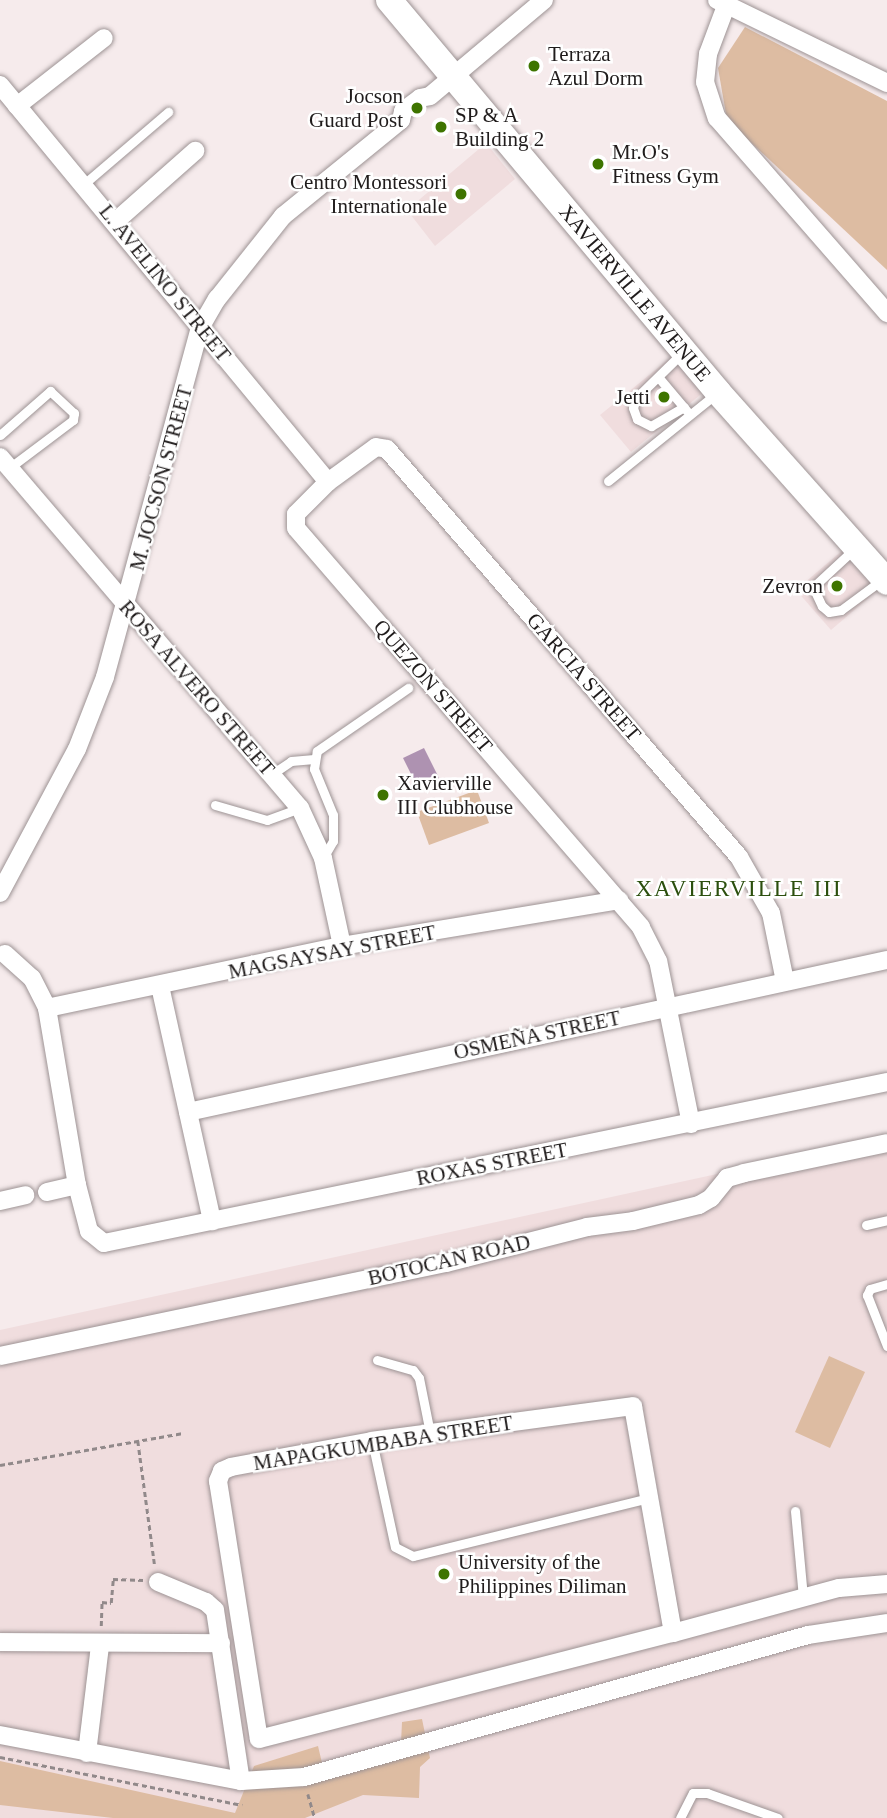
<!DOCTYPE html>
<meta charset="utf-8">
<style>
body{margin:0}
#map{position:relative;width:887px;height:1818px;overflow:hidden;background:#f6ebec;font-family:Georgia,serif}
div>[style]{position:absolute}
.built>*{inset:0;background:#f0ddde}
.green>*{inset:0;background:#ddbca2}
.water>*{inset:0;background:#ae92b1}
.path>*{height:2.5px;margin-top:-1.25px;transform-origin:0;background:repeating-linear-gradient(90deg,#91898a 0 5px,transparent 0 8.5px)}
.roads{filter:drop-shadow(0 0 2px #9d9394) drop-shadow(0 0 2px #9d9394)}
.lane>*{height:9px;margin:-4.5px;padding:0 4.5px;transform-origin:4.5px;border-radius:4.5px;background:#fff}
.street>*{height:18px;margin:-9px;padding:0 9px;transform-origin:9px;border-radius:9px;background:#fff}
.secondary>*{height:26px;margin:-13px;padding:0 13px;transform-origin:13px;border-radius:13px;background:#fff}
.dots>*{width:19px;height:19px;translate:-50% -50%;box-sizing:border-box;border:4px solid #fff;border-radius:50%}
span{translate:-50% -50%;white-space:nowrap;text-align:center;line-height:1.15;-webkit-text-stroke:5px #fff;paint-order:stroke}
.poi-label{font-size:21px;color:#201c1c}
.left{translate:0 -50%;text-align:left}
.right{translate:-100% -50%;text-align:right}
.street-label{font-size:21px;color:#201c1c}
.neighbourhood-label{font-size:23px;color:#2c4f0e;letter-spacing:2px}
</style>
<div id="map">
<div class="built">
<div style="clip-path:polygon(486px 143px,515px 179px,435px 246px,407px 210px)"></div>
<div style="clip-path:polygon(675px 354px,705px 391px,631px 452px,600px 415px)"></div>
<div style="clip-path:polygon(844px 549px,879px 589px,831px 630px,796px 590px)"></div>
<div style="clip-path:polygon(887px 1137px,887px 1818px,0 1818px,0 1330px)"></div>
</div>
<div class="green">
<div style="clip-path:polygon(745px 27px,887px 101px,887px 270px,727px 120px,718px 68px)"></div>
<div style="clip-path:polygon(477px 790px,489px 823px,429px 845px,417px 812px)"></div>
<div style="clip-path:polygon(829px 1356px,865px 1372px,830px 1448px,795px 1432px)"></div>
<div style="clip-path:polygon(422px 1719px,430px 1758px,420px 1767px,419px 1798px,363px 1795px,305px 1818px,113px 1818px,0 1805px,0 1761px,235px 1813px,254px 1766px,318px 1746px,322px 1763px,401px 1743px,402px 1722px)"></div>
</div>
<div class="water">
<div style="clip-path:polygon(424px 748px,439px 778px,418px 788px,403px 758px)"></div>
</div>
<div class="path">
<div style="left:138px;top:1441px;width:126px;rotate:82.3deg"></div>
<div style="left:0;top:1465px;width:186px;rotate:-9.9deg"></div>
<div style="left:101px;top:1626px;width:24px;rotate:-88deg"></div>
<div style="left:102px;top:1602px;width:9px;rotate:6deg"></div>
<div style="left:111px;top:1603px;width:24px;rotate:-85deg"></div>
<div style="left:113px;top:1579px;width:30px;rotate:2deg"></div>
<div style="left:0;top:1757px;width:247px;rotate:11.2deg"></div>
<div style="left:308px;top:1794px;width:25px;rotate:74deg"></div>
</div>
<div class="roads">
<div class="lane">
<div style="left:84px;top:184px;width:111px;rotate:-40.6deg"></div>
<div style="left:681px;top:354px;width:63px;rotate:135.6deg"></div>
<div style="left:636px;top:398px;width:10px;rotate:107deg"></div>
<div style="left:633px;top:408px;width:12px;rotate:70deg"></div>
<div style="left:637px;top:419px;width:16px;rotate:27deg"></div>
<div style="left:651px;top:426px;width:38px;rotate:-30deg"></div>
<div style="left:659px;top:378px;width:43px;rotate:49.7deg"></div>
<div style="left:0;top:435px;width:67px;rotate:-41.3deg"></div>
<div style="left:50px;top:391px;width:33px;rotate:43deg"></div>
<div style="left:74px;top:413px;width:7px;rotate:98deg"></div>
<div style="left:73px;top:420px;width:80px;rotate:143.1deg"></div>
<div style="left:608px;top:481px;width:140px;rotate:-38.9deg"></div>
<div style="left:853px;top:550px;width:54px;rotate:137.2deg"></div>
<div style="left:813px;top:587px;width:21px;rotate:65deg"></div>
<div style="left:822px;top:606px;width:9px;rotate:41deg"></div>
<div style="left:829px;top:612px;width:12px;rotate:-9deg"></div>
<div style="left:841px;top:610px;width:52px;rotate:-36.4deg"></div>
<div style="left:272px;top:774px;width:23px;rotate:-34deg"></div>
<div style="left:291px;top:761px;width:23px;rotate:-5deg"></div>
<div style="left:215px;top:805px;width:54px;rotate:16.1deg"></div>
<div style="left:267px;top:820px;width:35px;rotate:-20deg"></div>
<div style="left:323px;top:858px;width:20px;rotate:-60deg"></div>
<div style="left:333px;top:841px;width:26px;rotate:-90deg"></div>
<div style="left:333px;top:815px;width:50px;rotate:-112.4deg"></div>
<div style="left:314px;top:769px;width:18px;rotate:-81deg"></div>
<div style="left:317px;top:751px;width:111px;rotate:-34.7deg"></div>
<div style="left:866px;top:1225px;width:22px;rotate:-13deg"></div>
<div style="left:887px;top:1284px;width:18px;rotate:164deg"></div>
<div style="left:870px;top:1289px;width:7px;rotate:117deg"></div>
<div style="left:867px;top:1295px;width:55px;rotate:68.6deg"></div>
<div style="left:377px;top:1360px;width:37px;rotate:16deg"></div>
<div style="left:413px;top:1370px;width:10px;rotate:53deg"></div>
<div style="left:419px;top:1378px;width:56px;rotate:78.7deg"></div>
<div style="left:372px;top:1441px;width:108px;rotate:77.8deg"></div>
<div style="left:395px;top:1547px;width:20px;rotate:27deg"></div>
<div style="left:413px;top:1556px;width:243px;rotate:-13.8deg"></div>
<div style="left:795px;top:1511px;width:87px;rotate:84.7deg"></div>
<div style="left:680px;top:1818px;width:28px;rotate:-63deg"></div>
<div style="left:693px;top:1793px;width:14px"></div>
<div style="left:707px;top:1793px;width:75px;rotate:19.4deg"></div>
</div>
<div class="street">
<div style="left:717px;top:0;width:189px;rotate:26deg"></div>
<div style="left:726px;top:6px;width:51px;rotate:110.6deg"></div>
<div style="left:708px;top:54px;width:28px;rotate:96deg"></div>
<div style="left:705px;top:82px;width:38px;rotate:72deg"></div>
<div style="left:717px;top:118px;width:259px;rotate:48.9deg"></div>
<div style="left:0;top:85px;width:515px;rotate:50.44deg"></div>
<div style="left:17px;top:106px;width:110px;rotate:-38deg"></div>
<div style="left:116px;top:221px;width:106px;rotate:-41.5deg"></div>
<div style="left:0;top:457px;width:462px;rotate:49.5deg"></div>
<div style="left:300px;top:808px;width:55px;rotate:65.3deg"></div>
<div style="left:323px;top:858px;width:90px;rotate:77.8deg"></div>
<div style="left:0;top:893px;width:163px;rotate:-61.9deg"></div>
<div style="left:77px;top:749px;width:77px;rotate:-68.7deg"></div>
<div style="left:105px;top:677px;width:362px;rotate:-74.8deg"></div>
<div style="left:200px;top:328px;width:34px;rotate:-60deg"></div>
<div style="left:217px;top:299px;width:106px;rotate:-51.5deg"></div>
<div style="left:283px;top:216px;width:152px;rotate:-39.1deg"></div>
<div style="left:401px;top:120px;width:9px;rotate:-77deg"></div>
<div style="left:403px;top:111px;width:21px;rotate:-37deg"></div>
<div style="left:420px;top:98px;width:10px;rotate:-11deg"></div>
<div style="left:430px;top:96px;width:149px;rotate:-40.1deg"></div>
<div style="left:5px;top:954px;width:36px;rotate:42deg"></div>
<div style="left:32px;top:978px;width:34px;rotate:63deg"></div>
<div style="left:47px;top:1008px;width:180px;rotate:80.4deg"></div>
<div style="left:77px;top:1185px;width:48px;rotate:75.4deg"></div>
<div style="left:89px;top:1231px;width:19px;rotate:39deg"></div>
<div style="left:104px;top:1243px;width:799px;rotate:-11.62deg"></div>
<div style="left:160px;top:986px;width:241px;rotate:77.5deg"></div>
<div style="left:47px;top:1008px;width:301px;rotate:-11.9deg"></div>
<div style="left:342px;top:946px;width:281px;rotate:-9.4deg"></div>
<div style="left:188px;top:1112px;width:715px;rotate:-12.27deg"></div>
<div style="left:691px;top:1124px;width:166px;rotate:-101.4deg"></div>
<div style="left:658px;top:961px;width:38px;rotate:-117deg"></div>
<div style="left:641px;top:927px;width:527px;rotate:-130.85deg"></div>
<div style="left:296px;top:528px;width:14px;rotate:-90deg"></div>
<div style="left:296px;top:514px;width:45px;rotate:-45deg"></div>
<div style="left:328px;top:482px;width:59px;rotate:-36.1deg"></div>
<div style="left:376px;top:447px;width:11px;rotate:10deg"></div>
<div style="left:387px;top:449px;width:539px;rotate:49.21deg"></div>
<div style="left:739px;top:857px;width:64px;rotate:60.3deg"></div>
<div style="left:771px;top:913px;width:69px;rotate:78.4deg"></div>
<div style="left:47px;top:1192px;width:31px;rotate:-13deg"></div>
<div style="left:0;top:1201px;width:26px;rotate:-13deg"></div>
<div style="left:0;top:1356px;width:456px;rotate:-11.8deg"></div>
<div style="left:446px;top:1263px;width:146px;rotate:-14.3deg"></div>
<div style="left:587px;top:1227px;width:46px;rotate:-7.4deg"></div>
<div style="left:633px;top:1221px;width:68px;rotate:-13.6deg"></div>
<div style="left:699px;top:1205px;width:14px;rotate:-30deg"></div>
<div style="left:711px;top:1198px;width:26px;rotate:-51deg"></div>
<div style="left:727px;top:1178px;width:18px;rotate:-16deg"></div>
<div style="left:744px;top:1173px;width:146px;rotate:-11.8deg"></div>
<div style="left:158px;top:1582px;width:52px;rotate:22.6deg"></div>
<div style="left:206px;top:1602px;width:12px;rotate:42deg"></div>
<div style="left:215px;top:1610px;width:173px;rotate:81.4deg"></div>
<div style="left:673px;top:1633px;width:230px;rotate:-100deg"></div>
<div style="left:633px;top:1406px;width:263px;rotate:172.4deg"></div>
<div style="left:372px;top:1441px;width:143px;rotate:169.6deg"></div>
<div style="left:231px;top:1467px;width:10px;rotate:156deg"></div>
<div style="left:222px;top:1471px;width:11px;rotate:112deg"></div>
<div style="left:218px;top:1481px;width:261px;rotate:81deg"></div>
<div style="left:259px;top:1739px;width:427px;rotate:-14.4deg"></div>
<div style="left:673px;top:1633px;width:172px;rotate:-15.2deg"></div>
<div style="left:839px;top:1588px;width:48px;rotate:-4.8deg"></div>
<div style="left:0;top:1642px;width:221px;rotate:0.3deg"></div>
<div style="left:0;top:1735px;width:245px;rotate:10.8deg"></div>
<div style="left:241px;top:1781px;width:63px;rotate:-3.6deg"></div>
<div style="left:304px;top:1777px;width:524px;rotate:-15.73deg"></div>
<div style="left:808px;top:1635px;width:80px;rotate:-8.6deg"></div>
<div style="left:87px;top:1753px;width:109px;rotate:-83.1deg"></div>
</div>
<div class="secondary">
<div style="left:389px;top:0;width:512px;rotate:49.99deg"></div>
<div style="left:718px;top:392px;width:254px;rotate:48.3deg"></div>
</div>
</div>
<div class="dots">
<div style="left:534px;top:66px;background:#3e7400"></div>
<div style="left:417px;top:108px;background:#3e7400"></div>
<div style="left:441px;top:127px;background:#3e7400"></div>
<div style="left:598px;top:164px;background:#3e7400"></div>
<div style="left:461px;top:194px;background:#3e7400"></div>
<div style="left:664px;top:397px;background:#3e7400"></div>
<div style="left:837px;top:586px;background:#3e7400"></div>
<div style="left:383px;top:795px;background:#3e7400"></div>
<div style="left:444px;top:1574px;background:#3e7400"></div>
</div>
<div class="poi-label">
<span class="left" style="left:548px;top:66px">Terraza<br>Azul Dorm</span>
<span class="right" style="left:403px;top:108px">Jocson<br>Guard Post</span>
<span class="left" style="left:455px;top:127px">SP &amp; A<br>Building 2</span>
<span class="left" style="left:612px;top:164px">Mr.O's<br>Fitness Gym</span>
<span class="right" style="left:447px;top:194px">Centro Montessori<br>Internationale</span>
<span class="right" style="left:650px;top:397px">Jetti</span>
<span class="right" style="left:823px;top:586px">Zevron</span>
<span class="left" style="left:397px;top:795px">Xavierville<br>III Clubhouse</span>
<span class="left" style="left:458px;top:1574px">University of the<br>Philippines Diliman</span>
</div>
<div class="street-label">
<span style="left:165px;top:283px;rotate:51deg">L. AVELINO STREET</span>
<span style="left:635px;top:293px;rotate:50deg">XAVIERVILLE AVENUE</span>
<span style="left:161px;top:478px;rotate:-75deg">M. JOCSON STREET</span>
<span style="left:584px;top:677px;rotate:49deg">GARCIA STREET</span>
<span style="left:433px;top:686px;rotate:49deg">QUEZON STREET</span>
<span style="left:197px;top:688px;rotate:49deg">ROSA ALVERO STREET</span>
<span style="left:332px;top:952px;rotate:-11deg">MAGSAYSAY STREET</span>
<span style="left:537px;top:1035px;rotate:-12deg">OSMEÑA STREET</span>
<span style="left:492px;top:1164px;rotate:-11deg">ROXAS STREET</span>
<span style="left:449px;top:1260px;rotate:-13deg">BOTOCAN ROAD</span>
<span style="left:383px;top:1443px;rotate:-9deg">MAPAGKUMBABA STREET</span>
</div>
<div class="neighbourhood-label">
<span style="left:739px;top:889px">XAVIERVILLE III</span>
</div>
</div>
